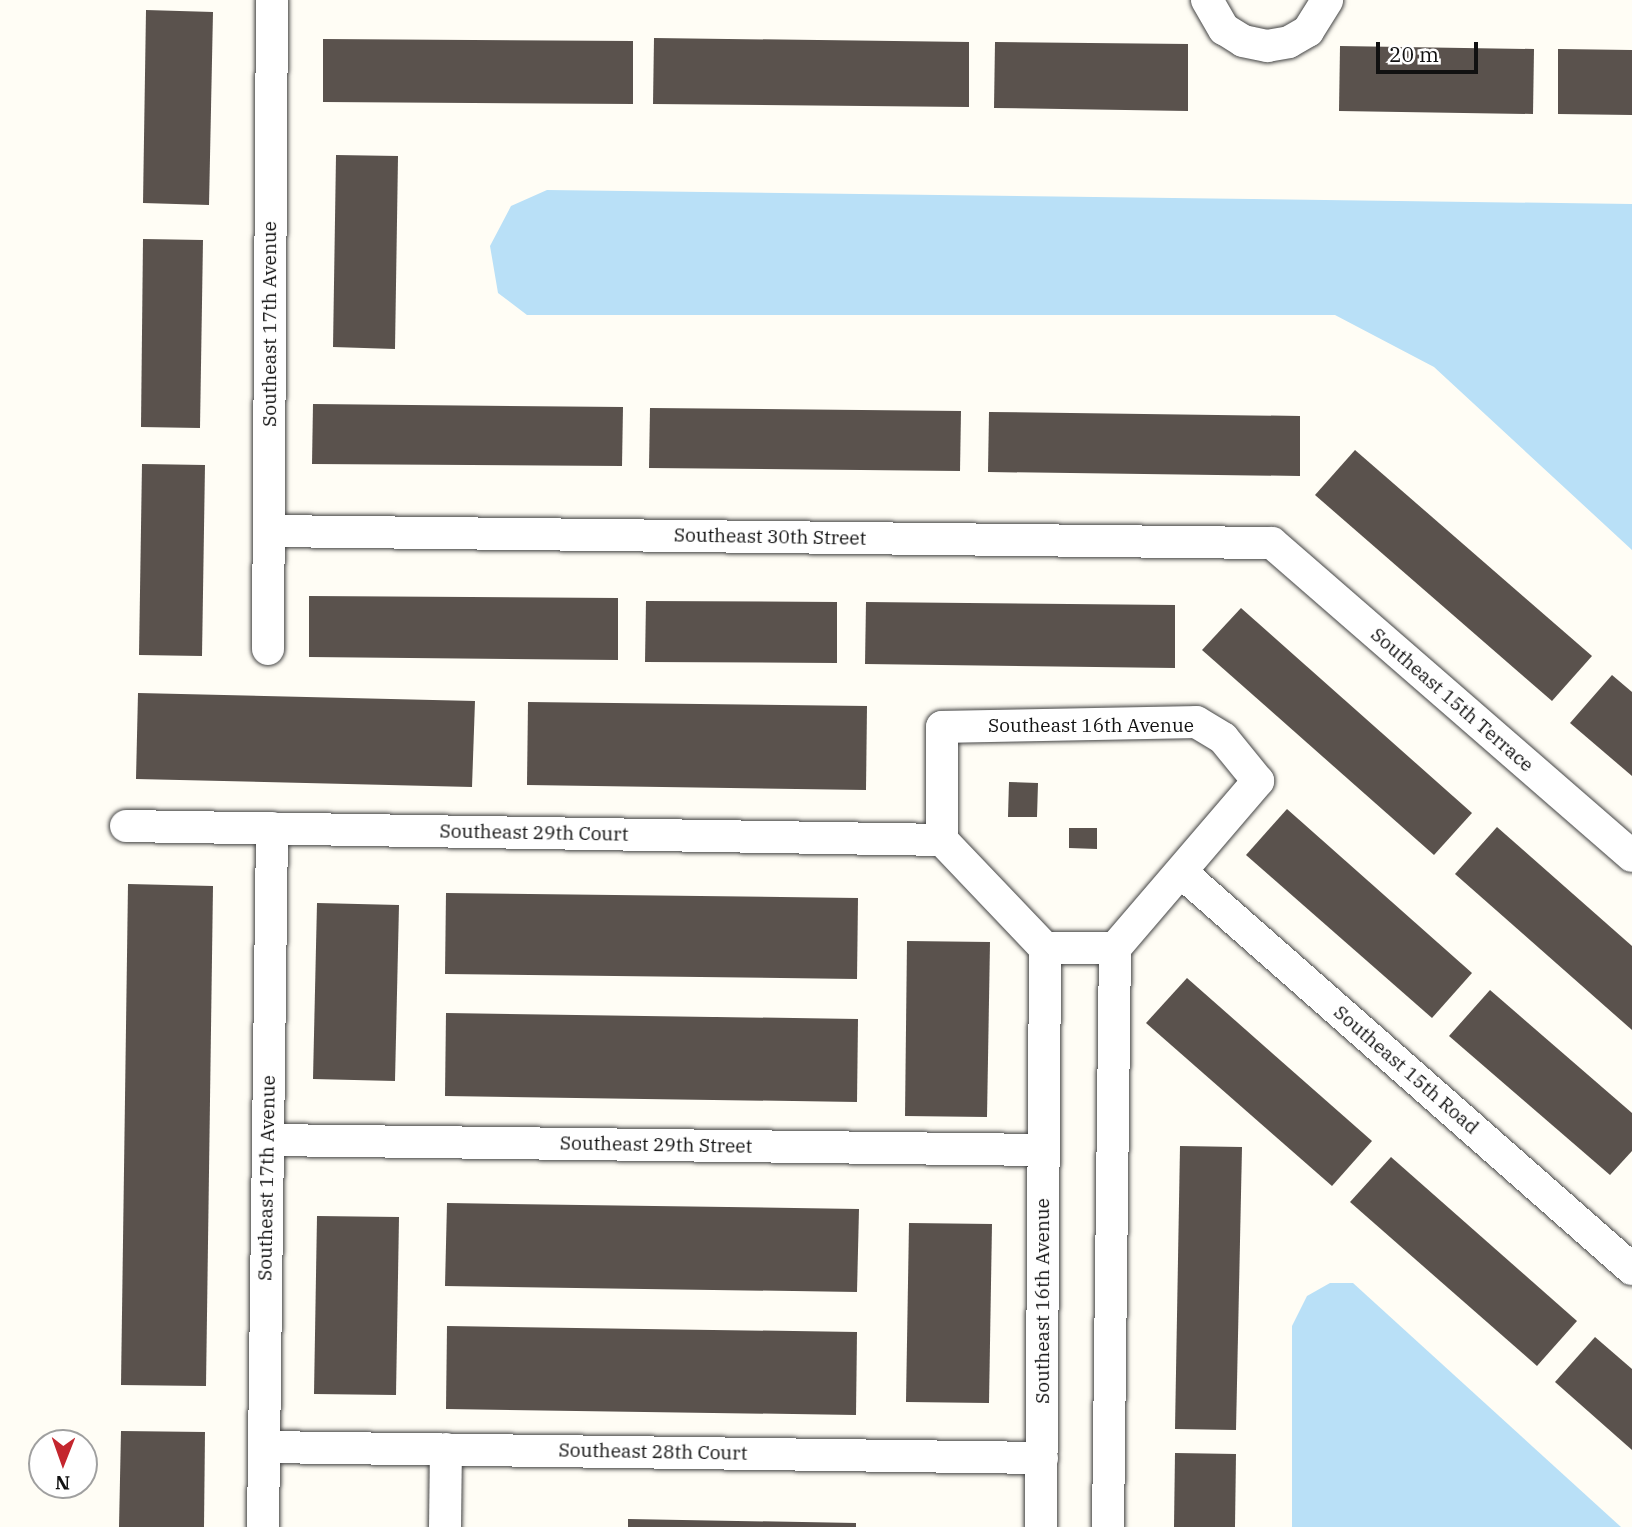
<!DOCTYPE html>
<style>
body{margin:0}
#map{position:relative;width:1632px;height:1527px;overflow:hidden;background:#fffdf5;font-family:"IBM Plex Serif",serif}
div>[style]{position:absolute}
.water>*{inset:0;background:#b9e0f7}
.building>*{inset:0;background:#5a524d}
.roads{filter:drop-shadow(0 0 2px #444) drop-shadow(0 0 2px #444)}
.street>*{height:32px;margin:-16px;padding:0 16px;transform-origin:16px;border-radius:16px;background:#fff}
span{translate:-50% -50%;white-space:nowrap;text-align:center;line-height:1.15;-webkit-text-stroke:7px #fff;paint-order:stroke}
.street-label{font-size:19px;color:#111}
.north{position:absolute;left:28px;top:1429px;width:70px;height:70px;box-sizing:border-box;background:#fff;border:2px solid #a0a0a0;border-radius:50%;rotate:181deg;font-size:19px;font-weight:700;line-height:28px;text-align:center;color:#111}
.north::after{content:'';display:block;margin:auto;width:24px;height:32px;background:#c4262e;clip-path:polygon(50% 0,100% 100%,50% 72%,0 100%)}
.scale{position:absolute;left:1376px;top:42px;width:102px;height:32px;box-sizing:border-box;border:4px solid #111;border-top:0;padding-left:9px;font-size:21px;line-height:24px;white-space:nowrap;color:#111;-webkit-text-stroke:5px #fff;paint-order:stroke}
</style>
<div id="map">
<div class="water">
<div style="clip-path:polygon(547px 190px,1632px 204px,1632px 550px,1434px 367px,1335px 315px,527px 315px,498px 293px,490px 246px,511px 206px)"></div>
<div style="clip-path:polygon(1330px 1283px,1353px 1283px,1621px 1527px,1292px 1527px,1292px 1326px,1307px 1296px)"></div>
</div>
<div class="building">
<div style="clip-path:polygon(146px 10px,213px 12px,209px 205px,143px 203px)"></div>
<div style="clip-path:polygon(654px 38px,969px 42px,969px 107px,653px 104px)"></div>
<div style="clip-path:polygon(323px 39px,633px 41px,633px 104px,323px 102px)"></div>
<div style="clip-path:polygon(995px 42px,1188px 44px,1188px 111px,994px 108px)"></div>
<div style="clip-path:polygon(1340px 46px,1534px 49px,1533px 114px,1339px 111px)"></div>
<div style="clip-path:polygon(1558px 49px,1632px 50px,1632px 115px,1558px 114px)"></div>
<div style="clip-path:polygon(336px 155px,398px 156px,395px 349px,333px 347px)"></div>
<div style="clip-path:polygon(143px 239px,203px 240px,200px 428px,141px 427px)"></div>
<div style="clip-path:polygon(313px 404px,623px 407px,622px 466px,312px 464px)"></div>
<div style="clip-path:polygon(650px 408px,961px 411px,960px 471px,649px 468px)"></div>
<div style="clip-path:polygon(989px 412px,1300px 416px,1300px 476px,988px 472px)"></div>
<div style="clip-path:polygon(1355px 450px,1592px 656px,1552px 701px,1315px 495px)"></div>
<div style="clip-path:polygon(142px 464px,205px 465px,202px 656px,139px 655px)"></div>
<div style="clip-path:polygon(309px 596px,618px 598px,618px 660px,309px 657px)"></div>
<div style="clip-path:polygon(646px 601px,837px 602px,837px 663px,645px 662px)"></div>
<div style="clip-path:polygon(866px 602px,1175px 605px,1175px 668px,865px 664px)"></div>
<div style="clip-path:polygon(1241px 608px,1472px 813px,1434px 855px,1202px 650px)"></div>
<div style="clip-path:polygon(1612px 675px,1632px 692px,1632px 776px,1570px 723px)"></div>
<div style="clip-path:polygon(138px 693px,475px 701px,472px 787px,136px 779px)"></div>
<div style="clip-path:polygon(528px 702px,867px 706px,866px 790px,527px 785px)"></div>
<div style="clip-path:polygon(1009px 782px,1038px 783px,1037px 817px,1008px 817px)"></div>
<div style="clip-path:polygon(1287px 809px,1472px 973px,1432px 1018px,1246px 855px)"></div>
<div style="clip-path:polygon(1497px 827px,1632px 946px,1632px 1030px,1455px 874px)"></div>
<div style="clip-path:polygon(1069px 828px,1097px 828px,1097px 849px,1069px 848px)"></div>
<div style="clip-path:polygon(128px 884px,213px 886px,206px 1386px,121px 1385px)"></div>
<div style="clip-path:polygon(446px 893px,858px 898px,857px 979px,445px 974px)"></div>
<div style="clip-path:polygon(317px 903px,399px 905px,395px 1081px,313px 1079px)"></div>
<div style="clip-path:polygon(907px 941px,990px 942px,987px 1117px,905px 1116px)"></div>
<div style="clip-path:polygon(1187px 978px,1372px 1141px,1332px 1186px,1146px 1023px)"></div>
<div style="clip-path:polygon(1490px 990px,1632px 1113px,1632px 1151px,1610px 1175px,1449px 1036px)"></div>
<div style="clip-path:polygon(446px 1013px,858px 1019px,857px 1102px,445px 1096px)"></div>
<div style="clip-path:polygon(1180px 1146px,1242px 1147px,1236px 1430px,1175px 1429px)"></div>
<div style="clip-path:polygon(1391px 1157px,1577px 1321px,1537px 1366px,1350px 1202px)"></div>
<div style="clip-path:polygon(447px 1203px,859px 1209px,857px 1292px,445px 1286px)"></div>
<div style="clip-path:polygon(317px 1216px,399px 1217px,396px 1395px,314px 1394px)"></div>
<div style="clip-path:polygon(909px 1223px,992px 1224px,989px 1403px,906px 1402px)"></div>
<div style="clip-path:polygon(447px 1326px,857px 1332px,856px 1415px,446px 1409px)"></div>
<div style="clip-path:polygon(1595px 1337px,1632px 1369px,1632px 1450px,1555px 1382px)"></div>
<div style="clip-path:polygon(121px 1431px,205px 1432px,204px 1527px,119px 1527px)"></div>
<div style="clip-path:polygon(1175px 1453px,1236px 1454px,1235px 1527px,1174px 1527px)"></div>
<div style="clip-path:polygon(628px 1519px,856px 1523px,856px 1527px,628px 1527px)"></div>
</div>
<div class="roads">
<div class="street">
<div style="left:1207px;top:0;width:34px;rotate:60deg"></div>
<div style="left:1224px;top:29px;width:22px;rotate:32deg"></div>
<div style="left:1243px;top:41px;width:25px;rotate:12deg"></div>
<div style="left:1267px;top:46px;width:22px;rotate:-10deg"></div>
<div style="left:1289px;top:42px;width:22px;rotate:-30deg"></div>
<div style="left:1308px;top:31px;width:36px;rotate:-58deg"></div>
<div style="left:269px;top:531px;width:1003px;rotate:0.69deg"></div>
<div style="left:1272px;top:543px;width:477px;rotate:41deg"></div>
<div style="left:268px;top:649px;width:649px;rotate:-89.65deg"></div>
<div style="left:126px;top:826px;width:816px;rotate:0.98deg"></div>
<div style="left:1181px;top:872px;width:601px;rotate:41.36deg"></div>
<div style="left:268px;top:1140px;width:776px;rotate:0.74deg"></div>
<div style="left:264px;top:1447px;width:778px;rotate:0.81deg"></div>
<div style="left:263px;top:1527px;width:699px;rotate:-89.26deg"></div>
<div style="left:445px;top:1527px;width:78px;rotate:-89.3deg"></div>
<div style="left:1041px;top:1527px;width:579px;rotate:-89.6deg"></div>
<div style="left:1108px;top:1527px;width:579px;rotate:-89.31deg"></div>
<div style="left:1115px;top:948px;width:220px;rotate:-49.4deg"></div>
<div style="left:1258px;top:781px;width:55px;rotate:-129.1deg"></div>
<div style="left:1223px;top:738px;width:31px;rotate:-149deg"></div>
<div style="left:1196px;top:722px;width:254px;rotate:178.9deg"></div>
<div style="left:942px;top:727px;width:113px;rotate:90deg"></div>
<div style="left:942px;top:840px;width:149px;rotate:46.4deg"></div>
<div style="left:1045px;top:948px;width:70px"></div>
</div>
</div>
<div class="street-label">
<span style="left:270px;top:324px;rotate:-90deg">Southeast 17th Avenue</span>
<span style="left:770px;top:537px;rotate:1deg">Southeast 30th Street</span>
<span style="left:1452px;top:700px;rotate:41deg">Southeast 15th Terrace</span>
<span style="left:1091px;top:726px">Southeast 16th Avenue</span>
<span style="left:534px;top:833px;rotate:1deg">Southeast 29th Court</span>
<span style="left:1406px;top:1070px;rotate:41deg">Southeast 15th Road</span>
<span style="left:656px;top:1145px;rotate:1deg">Southeast 29th Street</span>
<span style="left:267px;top:1178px;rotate:-89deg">Southeast 17th Avenue</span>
<span style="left:1043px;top:1301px;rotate:-90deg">Southeast 16th Avenue</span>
<span style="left:653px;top:1452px;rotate:1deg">Southeast 28th Court</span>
</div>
<div class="north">N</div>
<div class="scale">20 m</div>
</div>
